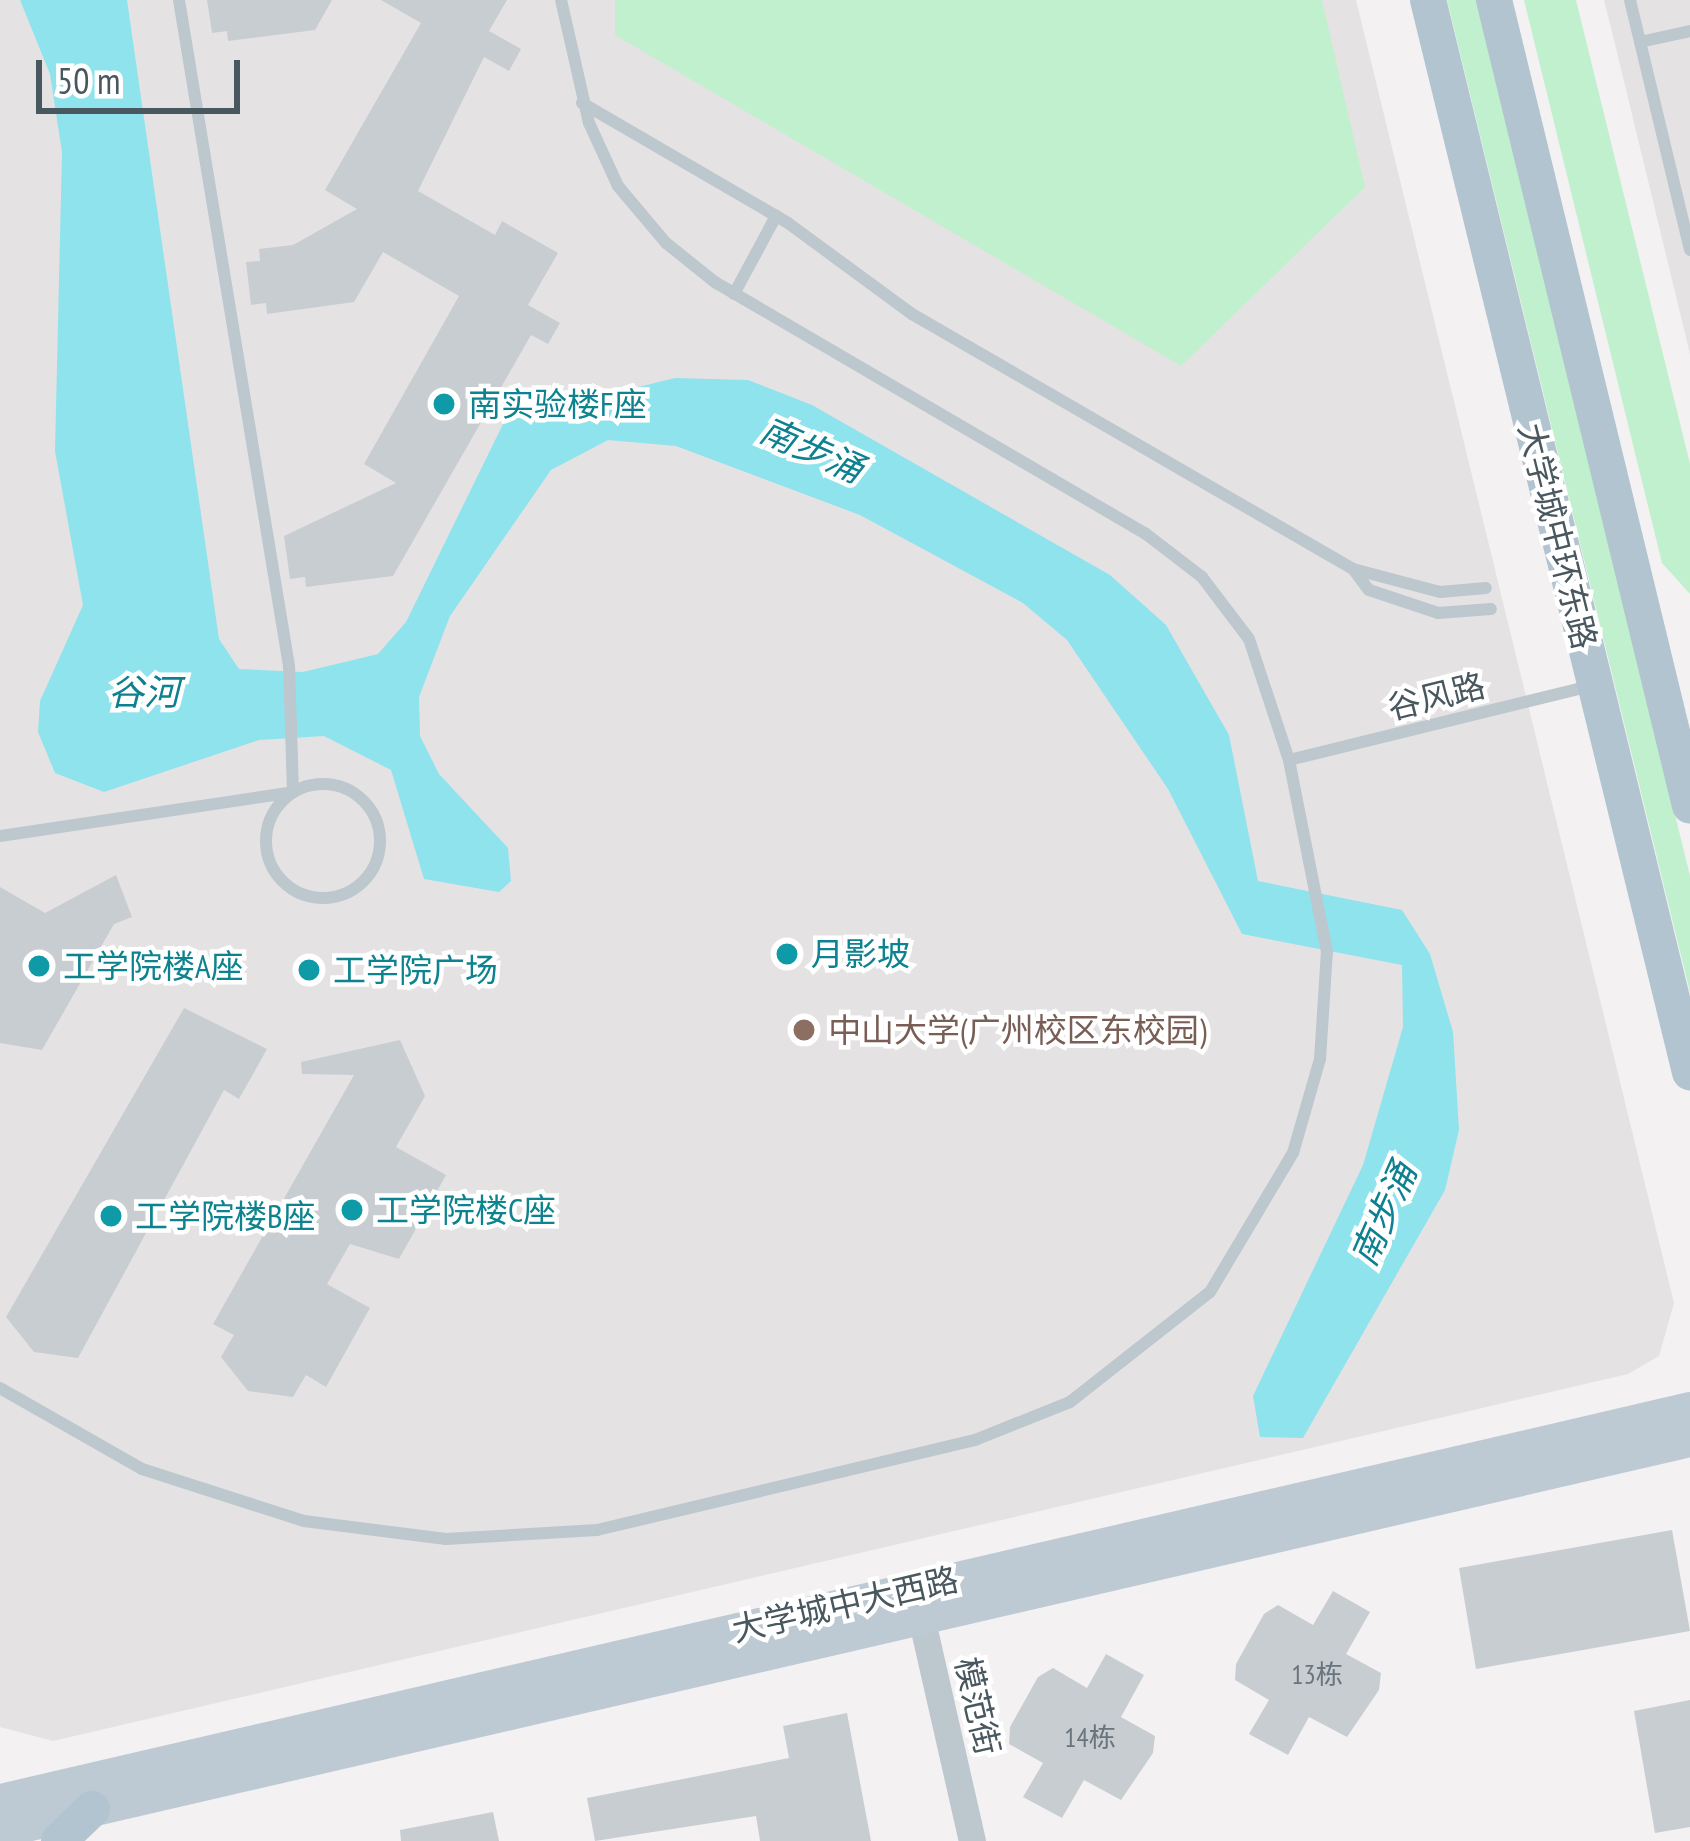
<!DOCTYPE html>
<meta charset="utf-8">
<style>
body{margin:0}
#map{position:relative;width:1690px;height:1841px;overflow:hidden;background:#f4f1f2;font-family:"PT Sans Narrow","Noto Sans SC",sans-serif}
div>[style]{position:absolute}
.education>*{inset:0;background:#e5e2e4}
.green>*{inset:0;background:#c1f0ce}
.water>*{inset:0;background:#8ee3ed}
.building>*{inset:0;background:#c8cdd1}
.service>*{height:12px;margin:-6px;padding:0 6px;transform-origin:6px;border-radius:6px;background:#bdc7ce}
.service>.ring{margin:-6px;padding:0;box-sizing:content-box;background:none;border:12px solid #bdc7ce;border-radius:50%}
.tertiary>*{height:27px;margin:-13.5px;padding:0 13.5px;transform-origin:13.5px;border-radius:13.5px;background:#bdc7ce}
.secondary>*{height:33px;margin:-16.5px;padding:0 16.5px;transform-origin:16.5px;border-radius:16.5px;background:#bdcad3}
.primary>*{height:36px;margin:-18px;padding:0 18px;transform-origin:18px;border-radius:18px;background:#b1c4d0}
.dots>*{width:33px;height:33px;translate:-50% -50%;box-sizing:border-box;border:6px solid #fff;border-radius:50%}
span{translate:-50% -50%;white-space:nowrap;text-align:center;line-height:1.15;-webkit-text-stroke:9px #fff;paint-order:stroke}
.number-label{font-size:27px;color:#69747c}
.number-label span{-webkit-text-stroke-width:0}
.culture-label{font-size:33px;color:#0d838f}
.left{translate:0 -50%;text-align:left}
.street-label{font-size:33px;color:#49575f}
.education-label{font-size:33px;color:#785e54}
.water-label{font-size:36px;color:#0d818f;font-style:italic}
.scale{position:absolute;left:36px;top:60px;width:204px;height:54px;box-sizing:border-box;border:6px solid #49575f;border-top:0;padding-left:15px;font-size:36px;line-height:42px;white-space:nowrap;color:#49575f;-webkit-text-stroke:9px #fff;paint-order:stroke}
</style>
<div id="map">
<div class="education">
<div style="clip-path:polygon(0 0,1356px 0,1674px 1303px,1659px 1356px,1628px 1374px,53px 1741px,0 1727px)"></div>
<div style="clip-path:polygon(1604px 0,1690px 0,1690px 354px,1614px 40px)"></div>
</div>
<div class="green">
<div style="clip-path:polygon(615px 0,1322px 0,1365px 187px,1181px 366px,615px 35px)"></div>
<div style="clip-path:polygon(1447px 0,1476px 0,1690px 876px,1690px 992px)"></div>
<div style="clip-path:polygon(1524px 0,1576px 0,1690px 464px,1690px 594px,1662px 563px)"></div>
</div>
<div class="water">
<div style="clip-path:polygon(20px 0,127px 0,219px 639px,239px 669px,303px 672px,378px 654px,406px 622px,505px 420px,675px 378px,748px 380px,812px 405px,1110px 575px,1166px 625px,1229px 735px,1258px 881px,1402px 910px,1430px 954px,1453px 1032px,1459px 1130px,1445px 1190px,1303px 1438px,1260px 1437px,1253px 1396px,1363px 1165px,1403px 1027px,1402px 965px,1242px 934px,1168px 789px,1067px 640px,1023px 603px,860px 515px,676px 446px,608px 440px,551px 470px,450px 616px,419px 697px,420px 736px,439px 774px,508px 848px,511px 881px,499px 892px,424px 879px,391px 770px,324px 736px,259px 740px,104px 792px,55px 773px,38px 732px,40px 701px,83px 605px,55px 451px,62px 152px,50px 74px)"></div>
</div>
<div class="building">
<div style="clip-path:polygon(207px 0,332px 0,315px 30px,228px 41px,227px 31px,212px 33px)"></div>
<div style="clip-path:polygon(381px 0,507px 0,489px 31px,521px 49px,509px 71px,484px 57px,418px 191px,495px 235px,502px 221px,558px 253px,528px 305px,560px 323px,548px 344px,531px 335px,393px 576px,306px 587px,305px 577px,290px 579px,284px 536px,396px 483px,364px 464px,459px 296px,383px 252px,354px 302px,267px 314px,266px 303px,251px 305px,246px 262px,260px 261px,259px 249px,293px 245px,357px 209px,325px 190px,421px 23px)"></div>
<div style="clip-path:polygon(116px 875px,132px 917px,114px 924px,42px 1050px,0 1043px,0 887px,45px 913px)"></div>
<div style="clip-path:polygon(184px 1008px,267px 1049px,239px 1099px,224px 1090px,78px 1358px,34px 1352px,6px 1317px)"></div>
<div style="clip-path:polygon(400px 1040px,425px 1096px,396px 1147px,446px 1175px,399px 1259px,350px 1244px,327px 1284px,370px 1308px,326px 1387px,306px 1375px,293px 1397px,248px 1391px,221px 1357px,234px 1335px,213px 1324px,354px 1075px,302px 1074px,301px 1062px)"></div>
<div style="clip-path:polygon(1672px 1530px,1690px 1631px,1476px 1669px,1459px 1568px)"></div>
<div style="clip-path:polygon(1333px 1591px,1370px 1612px,1346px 1654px,1381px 1673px,1379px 1690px,1347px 1737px,1309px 1717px,1288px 1755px,1249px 1734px,1269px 1700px,1235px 1680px,1236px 1664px,1264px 1614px,1278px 1605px,1313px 1625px)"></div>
<div style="clip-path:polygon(1106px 1654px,1144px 1675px,1121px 1717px,1155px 1736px,1153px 1753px,1121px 1800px,1084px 1780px,1062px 1818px,1023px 1797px,1043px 1763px,1009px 1744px,1010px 1727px,1038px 1677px,1053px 1668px,1087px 1688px)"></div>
<div style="clip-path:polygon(1690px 1700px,1690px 1827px,1655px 1833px,1634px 1711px)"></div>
<div style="clip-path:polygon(847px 1713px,871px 1841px,760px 1841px,756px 1816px,595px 1841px,587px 1798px,789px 1758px,783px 1726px)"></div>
<div style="clip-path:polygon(493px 1812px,499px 1841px,401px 1841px,400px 1830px)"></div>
</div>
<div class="service">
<div style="left:1630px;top:0;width:257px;rotate:76.5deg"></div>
<div style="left:1640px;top:42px;width:51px;rotate:-12.4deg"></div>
<div style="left:582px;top:103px;width:238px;rotate:30.2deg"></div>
<div style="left:788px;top:223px;width:154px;rotate:36.3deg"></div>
<div style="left:912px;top:314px;width:509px;rotate:30.04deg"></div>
<div style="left:1353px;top:569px;width:26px;rotate:53deg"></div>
<div style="left:1369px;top:590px;width:73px;rotate:18.4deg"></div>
<div style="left:1438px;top:613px;width:53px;rotate:-4.3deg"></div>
<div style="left:734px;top:294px;width:89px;rotate:-61.7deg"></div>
<div style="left:1353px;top:569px;width:90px;rotate:14.8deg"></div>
<div style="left:1440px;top:592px;width:46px;rotate:-5deg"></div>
<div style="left:1289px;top:760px;width:311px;rotate:-13.8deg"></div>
<div class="ring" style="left:266px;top:784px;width:102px;height:102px"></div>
<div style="left:0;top:836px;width:296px;rotate:-8.5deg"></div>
<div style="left:293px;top:792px;width:126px;rotate:-91.8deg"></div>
<div style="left:289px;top:666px;width:675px;rotate:-99.38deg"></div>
<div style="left:0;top:1388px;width:163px;rotate:29.7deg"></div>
<div style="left:142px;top:1469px;width:170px;rotate:17.8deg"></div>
<div style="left:304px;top:1521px;width:143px;rotate:7.2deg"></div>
<div style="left:446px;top:1539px;width:151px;rotate:-3.4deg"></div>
<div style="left:597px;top:1530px;width:389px;rotate:-13.4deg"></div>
<div style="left:975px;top:1440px;width:102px;rotate:-21.8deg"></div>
<div style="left:1070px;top:1402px;width:178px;rotate:-38.2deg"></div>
<div style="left:1210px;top:1292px;width:162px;rotate:-59.2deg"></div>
<div style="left:1293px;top:1153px;width:98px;rotate:-74deg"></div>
<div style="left:1320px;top:1059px;width:107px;rotate:-86.3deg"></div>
<div style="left:1327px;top:952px;width:196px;rotate:-101.2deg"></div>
<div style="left:1289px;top:760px;width:127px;rotate:-108.3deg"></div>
<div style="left:1249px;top:639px;width:78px;rotate:-127.2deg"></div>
<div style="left:1202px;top:577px;width:71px;rotate:-142.5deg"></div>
<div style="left:1146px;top:534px;width:498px;rotate:-149.7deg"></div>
<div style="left:716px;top:283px;width:64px;rotate:-141.3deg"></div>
<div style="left:666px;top:243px;width:75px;rotate:-130.1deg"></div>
<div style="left:618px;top:186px;width:69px;rotate:-114.7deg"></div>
<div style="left:589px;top:123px;width:126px;rotate:-102.8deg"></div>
</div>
<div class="tertiary">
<div style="left:917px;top:1599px;width:248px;rotate:77.2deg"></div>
</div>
<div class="secondary">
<div style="left:0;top:1800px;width:1735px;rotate:-13.06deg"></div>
<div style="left:0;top:1831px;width:1735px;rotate:-13.03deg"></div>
</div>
<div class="primary">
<div style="left:1428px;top:0;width:1104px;rotate:76.27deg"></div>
<div style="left:1494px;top:0;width:829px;rotate:76.33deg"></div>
<div style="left:59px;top:1841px;width:46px;rotate:-44.1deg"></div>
</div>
<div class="dots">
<div style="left:444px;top:404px;background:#0f9aa8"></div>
<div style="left:787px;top:954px;background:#0f9aa8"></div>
<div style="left:39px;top:966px;background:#0f9aa8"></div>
<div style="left:309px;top:970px;background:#0f9aa8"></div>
<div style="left:804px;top:1030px;background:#8d6e63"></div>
<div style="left:352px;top:1210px;background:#0f9aa8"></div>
<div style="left:111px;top:1216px;background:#0f9aa8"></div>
</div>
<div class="number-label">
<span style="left:1317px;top:1675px">13栋</span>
<span style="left:1090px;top:1738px">14栋</span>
</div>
<div class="culture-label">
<span class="left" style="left:468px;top:404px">南实验楼F座</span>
<span class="left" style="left:811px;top:954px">月影坡</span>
<span class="left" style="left:63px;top:966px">工学院楼A座</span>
<span class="left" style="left:333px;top:970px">工学院广场</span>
<span class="left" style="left:376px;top:1210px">工学院楼C座</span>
<span class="left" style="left:135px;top:1216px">工学院楼B座</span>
</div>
<div class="street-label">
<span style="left:1558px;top:536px;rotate:76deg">大学城中环东路</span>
<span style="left:1436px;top:696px;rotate:-14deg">谷风路</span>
<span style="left:845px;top:1604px;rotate:-13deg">大学城中大西路</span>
<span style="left:978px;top:1706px;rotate:77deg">模范街</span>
</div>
<div class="education-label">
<span class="left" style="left:828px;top:1030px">中山大学(广州校区东校园)</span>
</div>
<div class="water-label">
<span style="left:812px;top:449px;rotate:24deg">南步涌</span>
<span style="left:144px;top:692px">谷河</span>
<span style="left:1383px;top:1214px;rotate:-66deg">南步涌</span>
</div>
<div class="scale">50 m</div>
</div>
